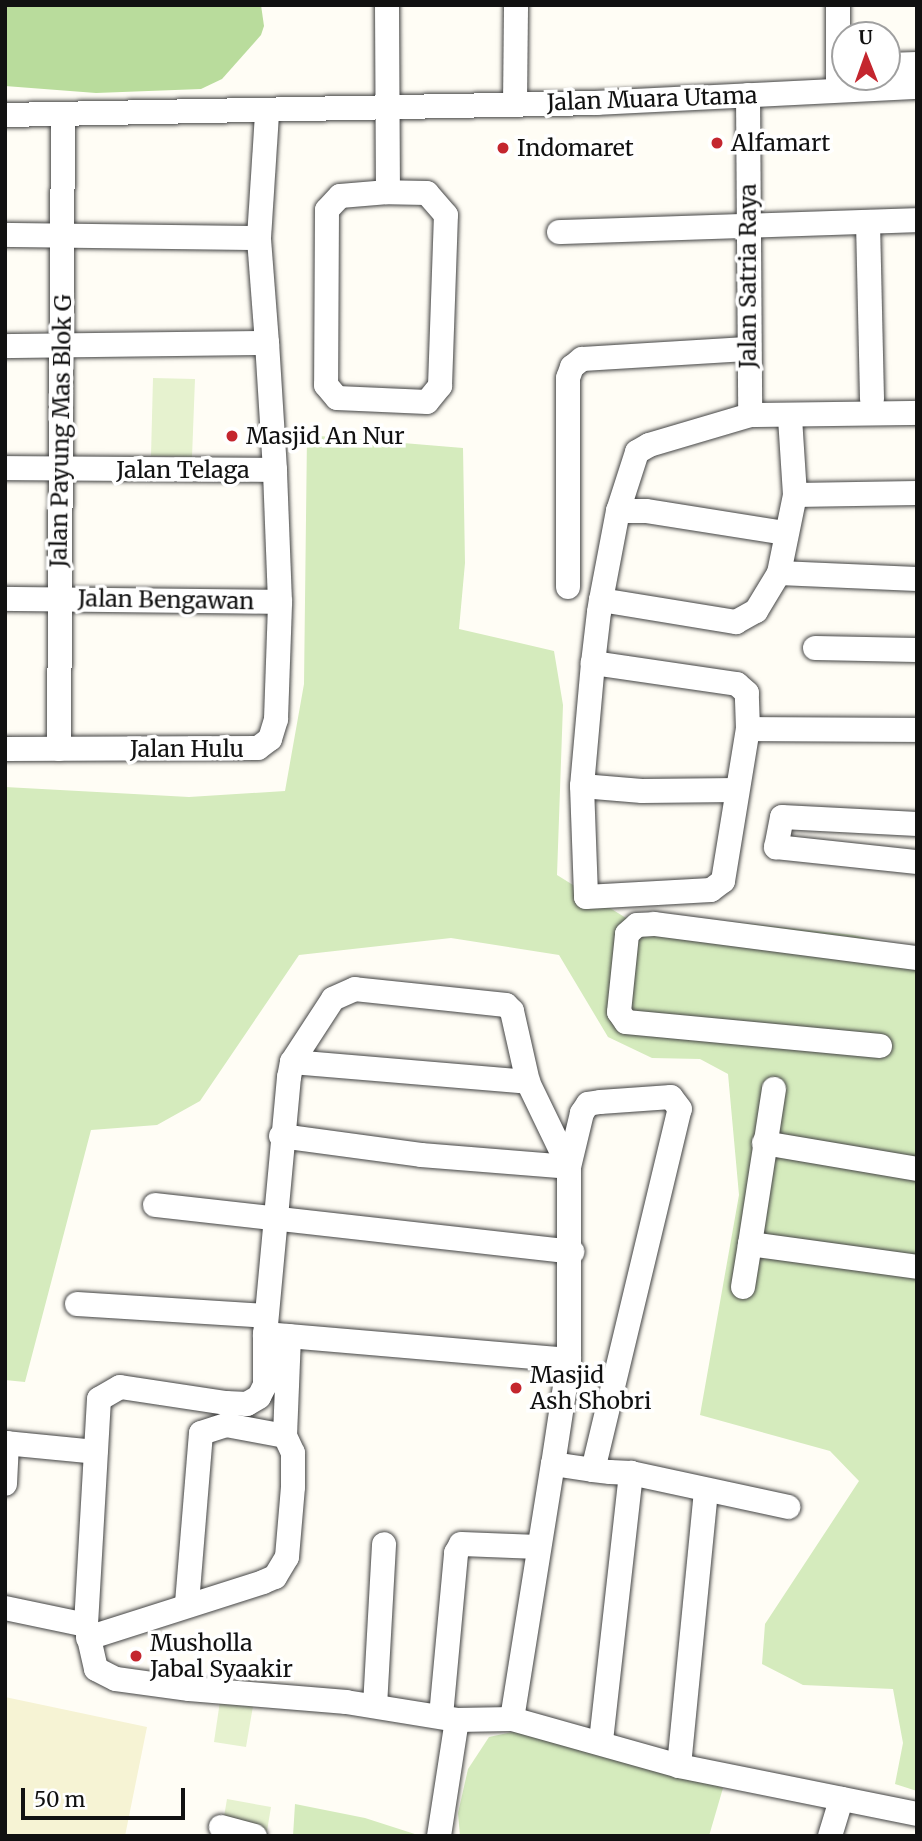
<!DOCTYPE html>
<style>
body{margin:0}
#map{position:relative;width:922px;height:1841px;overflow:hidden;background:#fffdf5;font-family:Merriweather,serif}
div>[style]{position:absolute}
.farmland>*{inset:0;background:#f6f3d4}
.green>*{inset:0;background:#d5ebbd}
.forest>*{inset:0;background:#b9dc9c}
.pitch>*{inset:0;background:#e6f2cf}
.roads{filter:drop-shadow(0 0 2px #444) drop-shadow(0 0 2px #444)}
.street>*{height:24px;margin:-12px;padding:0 12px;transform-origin:12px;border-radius:12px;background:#fff}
.dots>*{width:19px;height:19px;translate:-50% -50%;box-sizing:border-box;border:4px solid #fff;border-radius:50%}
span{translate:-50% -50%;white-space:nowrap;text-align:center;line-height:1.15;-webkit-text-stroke:7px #fff;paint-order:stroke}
.street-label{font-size:23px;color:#111}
.poi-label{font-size:23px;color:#111}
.left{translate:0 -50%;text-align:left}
.frame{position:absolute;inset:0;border:7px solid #111;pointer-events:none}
.north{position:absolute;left:831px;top:21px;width:70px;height:70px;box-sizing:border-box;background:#fff;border:2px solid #a0a0a0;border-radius:50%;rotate:359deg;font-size:19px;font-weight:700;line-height:28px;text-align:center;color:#111}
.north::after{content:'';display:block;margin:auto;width:24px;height:32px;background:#c4262e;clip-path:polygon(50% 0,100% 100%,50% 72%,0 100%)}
.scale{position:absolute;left:21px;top:1788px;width:164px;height:32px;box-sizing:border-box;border:4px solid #111;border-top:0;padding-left:9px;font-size:21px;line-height:24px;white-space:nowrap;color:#111;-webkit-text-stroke:5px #fff;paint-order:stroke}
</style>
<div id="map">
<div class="farmland">
<div style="clip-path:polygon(5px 1697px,147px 1727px,125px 1836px,5px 1836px)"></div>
</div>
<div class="green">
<div style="clip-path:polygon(307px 435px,463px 448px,465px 563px,459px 629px,554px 651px,563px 705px,557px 875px,626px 918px,678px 916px,853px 935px,917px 949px,917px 1791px,895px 1784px,903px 1743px,893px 1689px,803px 1685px,762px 1664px,765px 1624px,859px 1481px,830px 1451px,700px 1415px,739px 1195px,728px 1074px,700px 1059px,652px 1058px,608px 1037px,559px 955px,451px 938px,299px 955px,200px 1101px,157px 1125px,91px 1130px,25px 1382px,5px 1380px,5px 787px,189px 797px,285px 791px,304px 684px)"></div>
<div style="clip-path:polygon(522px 1730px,678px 1770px,723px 1788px,709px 1836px,460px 1836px,458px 1813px,468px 1769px,489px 1737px)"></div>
<div style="clip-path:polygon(295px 1804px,365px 1818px,421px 1836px,293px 1836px)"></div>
</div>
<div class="forest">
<div style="clip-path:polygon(5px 5px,261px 5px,264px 26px,261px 35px,222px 79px,201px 89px,96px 93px,5px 86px)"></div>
</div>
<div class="pitch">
<div style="clip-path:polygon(153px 378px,195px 379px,192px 457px,151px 456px)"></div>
<div style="clip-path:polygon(220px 1701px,253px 1706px,246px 1747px,214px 1742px)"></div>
<div style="clip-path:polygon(227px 1799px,271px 1807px,267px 1831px,223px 1823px)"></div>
</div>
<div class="roads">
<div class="street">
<div style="left:387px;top:5px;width:187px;rotate:89.7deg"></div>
<div style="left:388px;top:192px;width:48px;rotate:175.2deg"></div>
<div style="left:340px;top:196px;width:19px;rotate:133deg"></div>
<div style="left:327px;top:210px;width:175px;rotate:90.3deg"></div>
<div style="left:326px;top:385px;width:17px;rotate:50deg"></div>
<div style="left:337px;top:398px;width:90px;rotate:2.5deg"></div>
<div style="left:427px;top:402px;width:21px;rotate:-51deg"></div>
<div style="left:440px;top:386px;width:171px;rotate:-88deg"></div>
<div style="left:446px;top:215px;width:29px;rotate:-131deg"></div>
<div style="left:427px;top:193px;width:39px;rotate:-179deg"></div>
<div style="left:838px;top:5px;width:85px;rotate:90deg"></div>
<div style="left:887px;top:65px;width:30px;rotate:-2deg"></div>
<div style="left:748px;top:95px;width:320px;rotate:89.6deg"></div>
<div style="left:515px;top:104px;width:99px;rotate:-89.4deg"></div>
<div style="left:5px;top:115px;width:592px;rotate:-1.16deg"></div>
<div style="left:597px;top:103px;width:320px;rotate:-2.9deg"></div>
<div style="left:868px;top:222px;width:177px;rotate:88.7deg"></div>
<div style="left:559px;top:232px;width:358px;rotate:-1.9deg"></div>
<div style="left:5px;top:235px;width:254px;rotate:0.7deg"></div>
<div style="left:259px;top:238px;width:125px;rotate:-86.3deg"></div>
<div style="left:5px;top:346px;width:262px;rotate:-0.7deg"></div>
<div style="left:267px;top:343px;width:105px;rotate:-94.4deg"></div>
<div style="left:5px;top:468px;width:270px;rotate:0.4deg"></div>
<div style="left:275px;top:470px;width:127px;rotate:-93.6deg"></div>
<div style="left:795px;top:495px;width:122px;rotate:-0.9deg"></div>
<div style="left:785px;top:533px;width:141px;rotate:-171deg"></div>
<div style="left:646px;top:511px;width:28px;rotate:180deg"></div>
<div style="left:618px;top:511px;width:62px;rotate:-72.1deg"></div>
<div style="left:637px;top:452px;width:14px;rotate:-30deg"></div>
<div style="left:649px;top:445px;width:105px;rotate:-16.5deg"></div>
<div style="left:750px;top:415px;width:167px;rotate:-0.7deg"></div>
<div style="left:779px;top:573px;width:138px;rotate:2.5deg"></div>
<div style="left:568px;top:587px;width:209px;rotate:-90deg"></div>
<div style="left:568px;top:378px;width:12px;rotate:-70deg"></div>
<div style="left:572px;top:367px;width:13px;rotate:-39deg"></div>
<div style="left:582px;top:359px;width:165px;rotate:-3.5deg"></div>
<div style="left:5px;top:599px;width:275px;rotate:0.6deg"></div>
<div style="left:280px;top:602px;width:132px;rotate:-92.2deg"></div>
<div style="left:601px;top:600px;width:91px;rotate:-79.2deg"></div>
<div style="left:815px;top:648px;width:102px;rotate:1.1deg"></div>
<div style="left:593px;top:663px;width:123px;rotate:95.1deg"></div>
<div style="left:582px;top:786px;width:60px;rotate:4.8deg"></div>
<div style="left:642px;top:791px;width:95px;rotate:-0.6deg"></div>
<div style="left:748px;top:729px;width:169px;rotate:0.3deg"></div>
<div style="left:5px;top:749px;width:253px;rotate:-0.2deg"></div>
<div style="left:258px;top:748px;width:15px;rotate:-37deg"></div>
<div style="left:270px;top:739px;width:21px;rotate:-73deg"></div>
<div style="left:276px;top:719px;width:117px;rotate:-88deg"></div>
<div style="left:59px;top:749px;width:635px;rotate:-89.64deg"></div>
<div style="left:582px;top:786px;width:111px;rotate:87.9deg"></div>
<div style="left:586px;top:897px;width:125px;rotate:-3.2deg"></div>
<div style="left:711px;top:890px;width:15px;rotate:-37deg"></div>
<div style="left:723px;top:881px;width:154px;rotate:-80.7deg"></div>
<div style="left:748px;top:729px;width:36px;rotate:-92deg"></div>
<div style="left:747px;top:693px;width:13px;rotate:-138deg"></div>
<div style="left:737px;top:684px;width:146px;rotate:-171.7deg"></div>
<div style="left:593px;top:663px;width:51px;rotate:-83.3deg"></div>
<div style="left:599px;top:612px;width:12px;rotate:-81deg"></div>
<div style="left:601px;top:600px;width:137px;rotate:9.3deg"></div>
<div style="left:736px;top:622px;width:23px;rotate:-29deg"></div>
<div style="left:756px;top:611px;width:44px;rotate:-58.8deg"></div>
<div style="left:779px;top:573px;width:80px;rotate:-78.4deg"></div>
<div style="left:795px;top:495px;width:78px;rotate:-93.7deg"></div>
<div style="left:917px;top:824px;width:135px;rotate:-177deg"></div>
<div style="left:782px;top:817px;width:31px;rotate:101deg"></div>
<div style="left:776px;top:847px;width:142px;rotate:6.1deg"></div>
<div style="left:880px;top:1046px;width:255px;rotate:-174.6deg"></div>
<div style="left:626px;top:1022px;width:12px;rotate:-125deg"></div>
<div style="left:619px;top:1012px;width:78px;rotate:-84.1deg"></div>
<div style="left:627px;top:934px;width:13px;rotate:-42deg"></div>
<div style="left:637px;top:925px;width:17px;rotate:-3deg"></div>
<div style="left:654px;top:924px;width:265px;rotate:7.4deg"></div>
<div style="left:292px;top:1062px;width:237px;rotate:4.8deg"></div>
<div style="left:774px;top:1089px;width:157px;rotate:98.8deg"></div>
<div style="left:750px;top:1244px;width:169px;rotate:7.8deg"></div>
<div style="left:281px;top:1136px;width:141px;rotate:7.7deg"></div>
<div style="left:421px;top:1155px;width:148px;rotate:4.6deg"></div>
<div style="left:764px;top:1143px;width:155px;rotate:9.6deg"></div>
<div style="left:569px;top:1167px;width:94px;rotate:-115.8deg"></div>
<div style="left:528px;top:1082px;width:73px;rotate:-102.7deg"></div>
<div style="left:512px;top:1011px;width:8px;rotate:-135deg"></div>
<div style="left:506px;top:1005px;width:152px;rotate:-174deg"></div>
<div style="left:355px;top:989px;width:24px;rotate:156deg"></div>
<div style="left:333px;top:999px;width:75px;rotate:123.1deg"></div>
<div style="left:292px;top:1062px;width:15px;rotate:101deg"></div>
<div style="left:289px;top:1077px;width:258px;rotate:95.3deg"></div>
<div style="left:265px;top:1334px;width:51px;rotate:90deg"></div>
<div style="left:265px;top:1385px;width:13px;rotate:117deg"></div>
<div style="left:259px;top:1397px;width:14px;rotate:150deg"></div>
<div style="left:247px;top:1404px;width:21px;rotate:-177deg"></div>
<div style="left:226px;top:1403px;width:107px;rotate:-171.4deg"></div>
<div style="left:120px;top:1387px;width:24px;rotate:150deg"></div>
<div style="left:99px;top:1399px;width:226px;rotate:93.3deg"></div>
<div style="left:86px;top:1625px;width:45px;rotate:77.2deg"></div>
<div style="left:96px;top:1669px;width:22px;rotate:27deg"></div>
<div style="left:116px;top:1679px;width:74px;rotate:7.8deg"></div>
<div style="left:189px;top:1689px;width:158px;rotate:4.7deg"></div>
<div style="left:346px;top:1702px;width:112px;rotate:9.2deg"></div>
<div style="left:457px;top:1720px;width:55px;rotate:-1deg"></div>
<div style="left:512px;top:1719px;width:173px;rotate:15.7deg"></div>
<div style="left:679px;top:1766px;width:243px;rotate:11.4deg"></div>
<div style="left:155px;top:1205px;width:420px;rotate:6.4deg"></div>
<div style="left:743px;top:1287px;width:44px;rotate:-80.8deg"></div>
<div style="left:77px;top:1304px;width:189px;rotate:3.6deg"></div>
<div style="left:265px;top:1334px;width:305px;rotate:4.9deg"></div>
<div style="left:285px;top:1436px;width:100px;rotate:-87.7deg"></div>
<div style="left:5px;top:1443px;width:91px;rotate:5.6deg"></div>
<div style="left:593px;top:1470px;width:371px;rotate:-76.5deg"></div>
<div style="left:680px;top:1109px;width:15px;rotate:-127deg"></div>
<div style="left:671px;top:1097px;width:71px;rotate:176deg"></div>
<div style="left:600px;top:1102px;width:12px;rotate:171deg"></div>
<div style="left:588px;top:1104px;width:11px;rotate:124deg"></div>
<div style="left:582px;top:1113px;width:56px;rotate:103.5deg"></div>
<div style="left:569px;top:1167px;width:193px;rotate:90deg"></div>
<div style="left:569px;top:1360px;width:105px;rotate:98.7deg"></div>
<div style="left:553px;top:1464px;width:40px;rotate:8.5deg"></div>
<div style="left:593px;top:1470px;width:17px;rotate:7deg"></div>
<div style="left:610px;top:1472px;width:21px;rotate:3deg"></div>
<div style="left:631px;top:1473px;width:161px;rotate:12.2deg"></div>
<div style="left:5px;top:1484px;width:41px;rotate:-87.2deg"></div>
<div style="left:5px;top:1608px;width:83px;rotate:11.9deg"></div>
<div style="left:88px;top:1638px;width:184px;rotate:-17.7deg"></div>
<div style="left:263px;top:1582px;width:13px;rotate:-23deg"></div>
<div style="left:275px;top:1577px;width:23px;rotate:-59deg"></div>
<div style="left:287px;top:1557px;width:70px;rotate:-85.1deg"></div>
<div style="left:293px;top:1487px;width:34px;rotate:-90deg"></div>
<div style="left:293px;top:1453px;width:19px;rotate:-115deg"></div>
<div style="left:285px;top:1436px;width:60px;rotate:-169.4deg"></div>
<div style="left:226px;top:1425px;width:26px;rotate:162deg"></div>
<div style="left:201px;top:1433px;width:173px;rotate:94.7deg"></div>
<div style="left:375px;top:1706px;width:162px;rotate:-86.8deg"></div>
<div style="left:441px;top:1716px;width:164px;rotate:-84.7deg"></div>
<div style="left:456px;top:1553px;width:10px;rotate:-61deg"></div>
<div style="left:461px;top:1544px;width:78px;rotate:2.2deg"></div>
<div style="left:512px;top:1719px;width:258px;rotate:-80.9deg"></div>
<div style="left:601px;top:1741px;width:270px;rotate:-83.6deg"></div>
<div style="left:679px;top:1766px;width:276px;rotate:-84.4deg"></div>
<div style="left:221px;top:1827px;width:35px;rotate:15deg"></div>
<div style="left:439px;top:1836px;width:117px;rotate:-81.2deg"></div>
<div style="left:830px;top:1836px;width:39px;rotate:-73deg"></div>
</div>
</div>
<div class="dots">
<div style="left:717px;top:143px;background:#c4262e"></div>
<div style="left:503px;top:148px;background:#c4262e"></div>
<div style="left:232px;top:436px;background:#c4262e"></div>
<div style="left:516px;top:1388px;background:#c4262e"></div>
<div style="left:136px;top:1656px;background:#c4262e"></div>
</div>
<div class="street-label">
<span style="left:652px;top:99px;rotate:-2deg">Jalan Muara Utama</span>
<span style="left:748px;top:276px;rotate:-90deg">Jalan Satria Raya</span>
<span style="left:61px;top:431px;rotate:-89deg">Jalan Payung Mas Blok G</span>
<span style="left:183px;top:470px">Jalan Telaga</span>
<span style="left:166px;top:600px;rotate:1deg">Jalan Bengawan</span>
<span style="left:187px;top:749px">Jalan Hulu</span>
</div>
<div class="poi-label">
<span class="left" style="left:731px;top:143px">Alfamart</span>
<span class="left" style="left:517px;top:148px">Indomaret</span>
<span class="left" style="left:246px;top:436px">Masjid An Nur</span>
<span class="left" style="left:530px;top:1388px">Masjid<br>Ash Shobri</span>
<span class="left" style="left:150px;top:1656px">Musholla<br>Jabal Syaakir</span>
</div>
<div class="frame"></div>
<div class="north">U</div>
<div class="scale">50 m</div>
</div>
